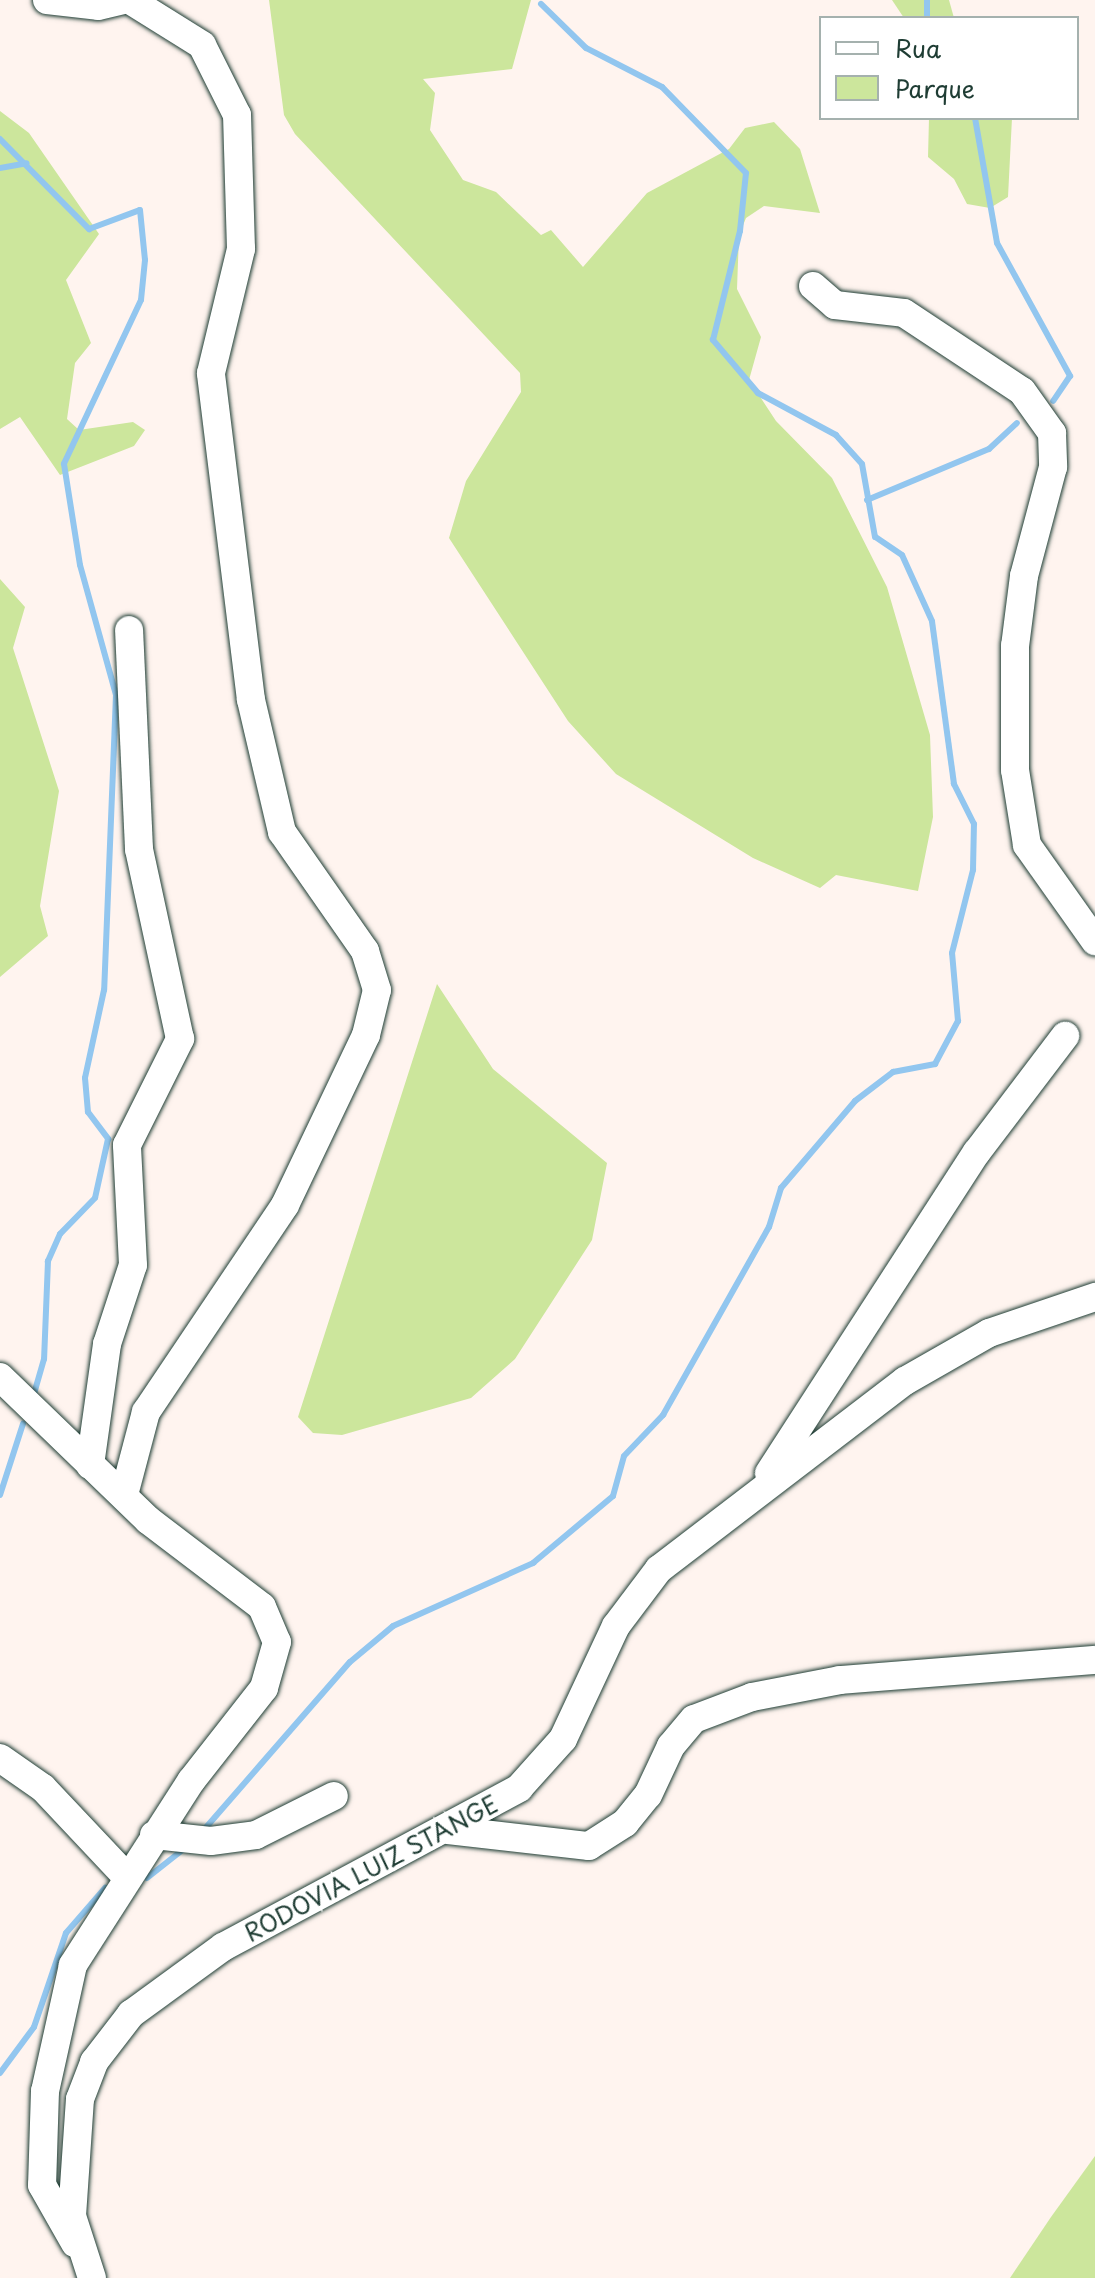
<!DOCTYPE html>
<style>
body{margin:0}
#map{position:relative;width:1095px;height:2278px;overflow:hidden;background:#fff4ef;font-family:"Playpen Sans",sans-serif}
div>[style]{position:absolute}
.green>*{inset:0;background:#cce69c}
.stream>*{height:6px;margin:-3px;padding:0 3px;transform-origin:3px;border-radius:3px;background:#92c6ef}
.roads{filter:drop-shadow(0 0 2px #1f3d34) drop-shadow(0 0 2px #1f3d34)}
.minor>*{height:28px;margin:-14px;padding:0 14px;transform-origin:14px;border-radius:14px;background:#fff}
span{translate:-50% -50%;white-space:nowrap;text-align:center;line-height:1.15;-webkit-text-stroke:7px #fff;paint-order:stroke}
.street-label{font-size:24px;color:#1f3d34}
.legend{position:absolute;left:819px;top:16px;width:260px;height:104px;box-sizing:border-box;background:#fff;border:2px solid #a5b1ae;margin:0;padding:10px 14px;list-style:none;font-size:24px;color:#1f3d34}
.legend li{display:flex;align-items:center;gap:16px;height:40px}
.legend b{width:40px;border:2px solid #a5b1ae}
</style>
<div id="map">
<div class="green">
<div style="clip-path:polygon(269px 0,531px 0,512px 69px,423px 79px,435px 93px,430px 130px,463px 180px,496px 192px,541px 235px,551px 230px,583px 267px,647px 193px,729px 149px,745px 128px,774px 122px,800px 149px,820px 213px,764px 206px,746px 218px,739px 235px,737px 289px,761px 337px,749px 380px,776px 421px,832px 478px,887px 587px,930px 735px,933px 817px,918px 891px,836px 875px,820px 888px,753px 858px,616px 774px,568px 721px,449px 538px,466px 481px,521px 392px,520px 373px,295px 134px,284px 115px)"></div>
<div style="clip-path:polygon(892px 0,949px 0,954px 18px,904px 18px)"></div>
<div style="clip-path:polygon(0 111px,29px 133px,99px 234px,66px 280px,91px 343px,75px 363px,67px 419px,79px 430px,133px 422px,145px 430px,134px 446px,60px 475px,20px 417px,0 429px)"></div>
<div style="clip-path:polygon(929px 118px,1012px 118px,1008px 197px,990px 208px,967px 204px,954px 179px,928px 157px)"></div>
<div style="clip-path:polygon(0 579px,25px 607px,13px 648px,59px 791px,40px 906px,48px 936px,0 977px)"></div>
<div style="clip-path:polygon(437px 984px,493px 1069px,607px 1163px,592px 1240px,515px 1359px,471px 1398px,342px 1435px,313px 1433px,298px 1417px)"></div>
<div style="clip-path:polygon(1095px 2156px,1095px 2278px,1010px 2278px,1051px 2217px)"></div>
</div>
<div class="stream">
<div style="left:927px;top:18px;width:18px;rotate:-90deg"></div>
<div style="left:975px;top:118px;width:127px;rotate:80deg"></div>
<div style="left:997px;top:243px;width:152px;rotate:61.2deg"></div>
<div style="left:1070px;top:376px;width:30px;rotate:124deg"></div>
<div style="left:0;top:139px;width:127px;rotate:45.3deg"></div>
<div style="left:89px;top:229px;width:54px;rotate:-20.4deg"></div>
<div style="left:140px;top:210px;width:50px;rotate:84.3deg"></div>
<div style="left:145px;top:260px;width:40px;rotate:95.7deg"></div>
<div style="left:141px;top:300px;width:181px;rotate:115.2deg"></div>
<div style="left:64px;top:464px;width:102px;rotate:81deg"></div>
<div style="left:80px;top:565px;width:135px;rotate:74.5deg"></div>
<div style="left:116px;top:695px;width:295px;rotate:92.3deg"></div>
<div style="left:104px;top:990px;width:90px;rotate:102.2deg"></div>
<div style="left:85px;top:1078px;width:34px;rotate:85deg"></div>
<div style="left:88px;top:1112px;width:34px;rotate:53deg"></div>
<div style="left:108px;top:1139px;width:60px;rotate:102.4deg"></div>
<div style="left:95px;top:1198px;width:50px;rotate:134.2deg"></div>
<div style="left:60px;top:1234px;width:30px;rotate:114deg"></div>
<div style="left:48px;top:1261px;width:98px;rotate:92.3deg"></div>
<div style="left:44px;top:1359px;width:40px;rotate:106deg"></div>
<div style="left:0;top:168px;width:27px;rotate:-10deg"></div>
<div style="left:867px;top:500px;width:132px;rotate:-22.7deg"></div>
<div style="left:989px;top:449px;width:38px;rotate:-43deg"></div>
<div style="left:0;top:1495px;width:75px;rotate:-72.1deg"></div>
<div style="left:202px;top:1832px;width:225px;rotate:-49deg"></div>
<div style="left:350px;top:1662px;width:56px;rotate:-39.9deg"></div>
<div style="left:393px;top:1626px;width:154px;rotate:-24.2deg"></div>
<div style="left:533px;top:1563px;width:104px;rotate:-39.9deg"></div>
<div style="left:613px;top:1496px;width:41px;rotate:-74.6deg"></div>
<div style="left:624px;top:1456px;width:57px;rotate:-46.4deg"></div>
<div style="left:663px;top:1415px;width:216px;rotate:-60.6deg"></div>
<div style="left:769px;top:1227px;width:41px;rotate:-72.9deg"></div>
<div style="left:781px;top:1188px;width:114px;rotate:-49.6deg"></div>
<div style="left:855px;top:1101px;width:48px;rotate:-37.3deg"></div>
<div style="left:893px;top:1072px;width:43px;rotate:-10.8deg"></div>
<div style="left:935px;top:1064px;width:49px;rotate:-61.9deg"></div>
<div style="left:958px;top:1021px;width:68px;rotate:-95deg"></div>
<div style="left:952px;top:953px;width:86px;rotate:-75.8deg"></div>
<div style="left:973px;top:870px;width:46px;rotate:-88.8deg"></div>
<div style="left:974px;top:824px;width:45px;rotate:-116.6deg"></div>
<div style="left:954px;top:784px;width:164px;rotate:-97.7deg"></div>
<div style="left:932px;top:621px;width:72px;rotate:-114.4deg"></div>
<div style="left:902px;top:555px;width:32px;rotate:-146deg"></div>
<div style="left:875px;top:537px;width:74px;rotate:-100.1deg"></div>
<div style="left:862px;top:464px;width:39px;rotate:-132deg"></div>
<div style="left:836px;top:435px;width:89px;rotate:-151.7deg"></div>
<div style="left:758px;top:393px;width:70px;rotate:-130.3deg"></div>
<div style="left:713px;top:340px;width:112px;rotate:-76.1deg"></div>
<div style="left:740px;top:231px;width:58px;rotate:-84.1deg"></div>
<div style="left:746px;top:173px;width:120px;rotate:-134.3deg"></div>
<div style="left:662px;top:87px;width:85px;rotate:-152.8deg"></div>
<div style="left:586px;top:48px;width:63px;rotate:-135.6deg"></div>
<div style="left:147px;top:1878px;width:48px;rotate:-38.3deg"></div>
<div style="left:0;top:2073px;width:57px;rotate:-53.5deg"></div>
<div style="left:34px;top:2027px;width:99px;rotate:-71.2deg"></div>
<div style="left:66px;top:1933px;width:60px;rotate:-49.1deg"></div>
</div>
<div class="roads">
<div class="minor">
<div style="left:47px;top:0;width:51px;rotate:6.7deg"></div>
<div style="left:98px;top:6px;width:28px;rotate:-13deg"></div>
<div style="left:813px;top:286px;width:29px;rotate:41deg"></div>
<div style="left:835px;top:305px;width:69px;rotate:6.6deg"></div>
<div style="left:904px;top:313px;width:141px;rotate:33.5deg"></div>
<div style="left:1022px;top:391px;width:52px;rotate:54.5deg"></div>
<div style="left:1052px;top:433px;width:34px;rotate:88deg"></div>
<div style="left:1053px;top:467px;width:113px;rotate:104.9deg"></div>
<div style="left:1024px;top:576px;width:71px;rotate:97.3deg"></div>
<div style="left:1015px;top:646px;width:124px;rotate:90deg"></div>
<div style="left:1015px;top:770px;width:76px;rotate:80.9deg"></div>
<div style="left:1027px;top:845px;width:118px;rotate:54.7deg"></div>
<div style="left:0;top:1377px;width:206px;rotate:44deg"></div>
<div style="left:148px;top:1520px;width:143px;rotate:37.3deg"></div>
<div style="left:262px;top:1607px;width:38px;rotate:67deg"></div>
<div style="left:277px;top:1642px;width:48px;rotate:105.8deg"></div>
<div style="left:264px;top:1688px;width:118px;rotate:128.1deg"></div>
<div style="left:191px;top:1781px;width:219px;rotate:122.7deg"></div>
<div style="left:73px;top:1965px;width:129px;rotate:102.5deg"></div>
<div style="left:45px;top:2091px;width:94px;rotate:91.8deg"></div>
<div style="left:42px;top:2185px;width:67px;rotate:60.4deg"></div>
<div style="left:90px;top:1465px;width:122px;rotate:-82deg"></div>
<div style="left:107px;top:1344px;width:83px;rotate:-71.8deg"></div>
<div style="left:133px;top:1265px;width:120px;rotate:-92.9deg"></div>
<div style="left:127px;top:1145px;width:119px;rotate:-63.4deg"></div>
<div style="left:180px;top:1039px;width:194px;rotate:-102.2deg"></div>
<div style="left:139px;top:849px;width:219px;rotate:-92.6deg"></div>
<div style="left:769px;top:1473px;width:382px;rotate:-57.1deg"></div>
<div style="left:977px;top:1152px;width:146px;rotate:-52.8deg"></div>
<div style="left:124px;top:1495px;width:86px;rotate:-75.2deg"></div>
<div style="left:146px;top:1412px;width:249px;rotate:-56.1deg"></div>
<div style="left:285px;top:1205px;width:188px;rotate:-64.5deg"></div>
<div style="left:366px;top:1035px;width:46px;rotate:-76.3deg"></div>
<div style="left:377px;top:990px;width:41px;rotate:-107.1deg"></div>
<div style="left:365px;top:951px;width:145px;rotate:-124.9deg"></div>
<div style="left:282px;top:832px;width:136px;rotate:-103.2deg"></div>
<div style="left:251px;top:700px;width:329px;rotate:-97deg"></div>
<div style="left:211px;top:373px;width:128px;rotate:-76.4deg"></div>
<div style="left:241px;top:249px;width:134px;rotate:-91.7deg"></div>
<div style="left:237px;top:115px;width:78px;rotate:-116.6deg"></div>
<div style="left:202px;top:45px;width:85px;rotate:-148deg"></div>
<div style="left:0;top:1758px;width:52px;rotate:34.9deg"></div>
<div style="left:43px;top:1788px;width:121px;rotate:46.7deg"></div>
<div style="left:448px;top:1830px;width:142px;rotate:6.5deg"></div>
<div style="left:589px;top:1846px;width:43px;rotate:-32.6deg"></div>
<div style="left:625px;top:1823px;width:36px;rotate:-51deg"></div>
<div style="left:648px;top:1795px;width:54px;rotate:-64.9deg"></div>
<div style="left:671px;top:1746px;width:35px;rotate:-50deg"></div>
<div style="left:694px;top:1719px;width:62px;rotate:-20.8deg"></div>
<div style="left:752px;top:1697px;width:90px;rotate:-10.9deg"></div>
<div style="left:840px;top:1680px;width:256px;rotate:-4.5deg"></div>
<div style="left:154px;top:1835px;width:57px;rotate:6deg"></div>
<div style="left:211px;top:1841px;width:45px;rotate:-7.6deg"></div>
<div style="left:256px;top:1835px;width:87px;rotate:-26.6deg"></div>
<div style="left:92px;top:2278px;width:65px;rotate:-107.9deg"></div>
<div style="left:72px;top:2216px;width:117px;rotate:-86.1deg"></div>
<div style="left:80px;top:2099px;width:40px;rotate:-69deg"></div>
<div style="left:94px;top:2062px;width:61px;rotate:-52.4deg"></div>
<div style="left:131px;top:2014px;width:114px;rotate:-36.1deg"></div>
<div style="left:223px;top:1947px;width:336px;rotate:-28.2deg"></div>
<div style="left:519px;top:1788px;width:66px;rotate:-48.1deg"></div>
<div style="left:563px;top:1739px;width:125px;rotate:-64.9deg"></div>
<div style="left:616px;top:1626px;width:71px;rotate:-53deg"></div>
<div style="left:659px;top:1569px;width:310px;rotate:-37.4deg"></div>
<div style="left:905px;top:1381px;width:97px;rotate:-29.7deg"></div>
<div style="left:989px;top:1333px;width:112px;rotate:-18.8deg"></div>
</div>
</div>
<div class="street-label">
<span style="left:371px;top:1868px;rotate:-28deg">RODOVIA LUIZ STANGE</span>
</div>
<ul class="legend">
<li><b style="height:10px;background:#fff"></b>Rua</li>
<li><b style="height:22px;background:#cce69c"></b>Parque</li>
</ul>
</div>
